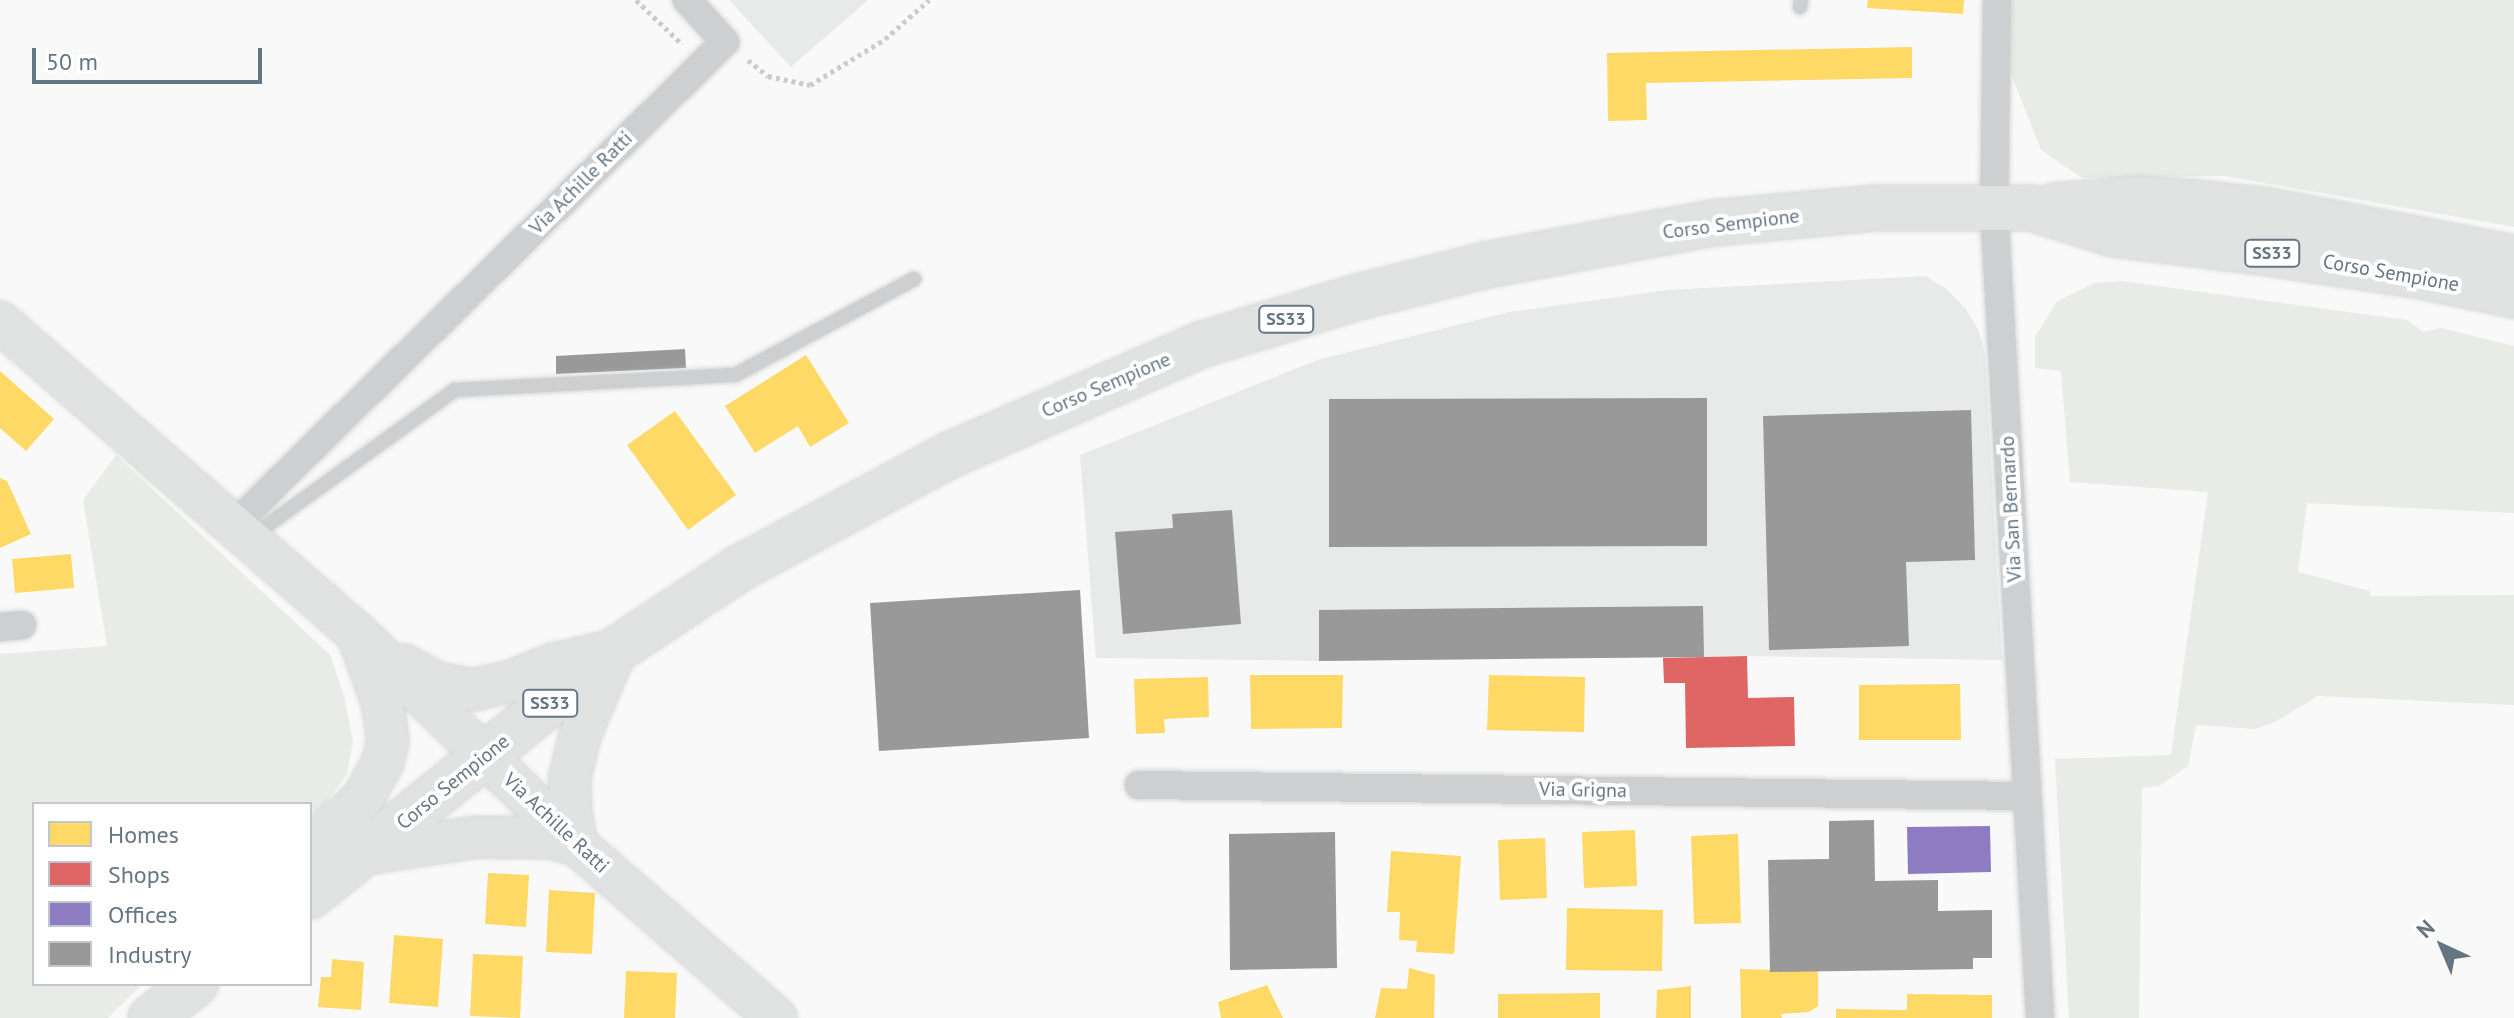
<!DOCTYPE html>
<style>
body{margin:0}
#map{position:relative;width:2514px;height:1018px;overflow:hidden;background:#f9f9f9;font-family:"PT Sans",sans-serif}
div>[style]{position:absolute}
.built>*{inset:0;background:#e8e9e9}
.green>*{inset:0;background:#e8ebe6}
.homes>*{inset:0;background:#ffd966}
.shops>*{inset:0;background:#e06666}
.offices>*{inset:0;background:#8e7cc3}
.industry>*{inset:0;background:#999}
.path>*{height:5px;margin-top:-2.5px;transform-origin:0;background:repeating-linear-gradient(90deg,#cbcccd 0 4px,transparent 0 8px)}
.roads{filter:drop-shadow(0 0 2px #d5d6d7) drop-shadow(0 0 2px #d5d6d7)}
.lane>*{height:14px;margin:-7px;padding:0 7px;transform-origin:7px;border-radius:7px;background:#cecfd0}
.street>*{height:28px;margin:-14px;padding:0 14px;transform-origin:14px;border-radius:14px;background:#cecfd0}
.secondary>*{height:40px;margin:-20px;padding:0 20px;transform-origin:20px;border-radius:20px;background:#e1e2e2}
.primary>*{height:44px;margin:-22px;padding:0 22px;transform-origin:22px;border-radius:22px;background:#e1e2e2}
.highway>*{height:44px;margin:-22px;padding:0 22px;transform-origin:22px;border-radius:22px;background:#e1e2e2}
span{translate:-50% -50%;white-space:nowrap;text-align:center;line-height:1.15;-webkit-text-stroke:8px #fff;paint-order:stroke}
.shield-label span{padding:2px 6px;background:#fff;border:2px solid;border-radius:6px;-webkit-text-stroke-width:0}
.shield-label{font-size:18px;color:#657683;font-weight:700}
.street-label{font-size:20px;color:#657683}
.legend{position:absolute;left:32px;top:802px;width:280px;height:184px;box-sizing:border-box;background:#fff;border:2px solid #c1c8cd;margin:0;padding:10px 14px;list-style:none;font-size:24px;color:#657683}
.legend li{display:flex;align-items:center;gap:16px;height:40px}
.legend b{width:40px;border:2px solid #c1c8cd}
.north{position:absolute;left:2402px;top:906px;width:80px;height:80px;-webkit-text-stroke:6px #fff;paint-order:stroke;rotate:316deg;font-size:22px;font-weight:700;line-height:32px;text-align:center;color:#657683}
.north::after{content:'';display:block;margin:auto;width:28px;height:36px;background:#657683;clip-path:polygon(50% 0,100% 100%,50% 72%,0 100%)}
.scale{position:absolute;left:32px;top:48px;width:230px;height:36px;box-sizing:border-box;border:4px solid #657683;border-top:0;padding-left:10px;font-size:24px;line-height:28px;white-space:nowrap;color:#657683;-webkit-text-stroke:6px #fff;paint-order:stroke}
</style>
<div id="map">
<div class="built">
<div style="clip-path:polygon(729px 0,868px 0,791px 67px)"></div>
<div style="clip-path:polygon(1925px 276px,1945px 288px,1965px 308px,1978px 329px,1985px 353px,2002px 660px,1747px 656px,1319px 661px,1096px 658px,1080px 455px,1317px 360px,1509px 312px,1668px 290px)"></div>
</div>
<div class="green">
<div style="clip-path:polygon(2011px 0,2514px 0,2514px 227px,2225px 176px,2082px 178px,2041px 150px,2010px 71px)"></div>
<div style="clip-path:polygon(2122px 281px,2407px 320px,2423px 332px,2441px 328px,2514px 346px,2514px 513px,2307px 503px,2298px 572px,2370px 591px,2370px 596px,2514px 595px,2514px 705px,2318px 696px,2275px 722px,2255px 729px,2196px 725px,2188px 766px,2159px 786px,2142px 788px,2139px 1018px,2069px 1018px,2055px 759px,2171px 755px,2208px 492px,2070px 482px,2061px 371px,2035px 368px,2035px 337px,2057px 301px,2095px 283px)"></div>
<div style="clip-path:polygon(116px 455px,330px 655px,344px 696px,353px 741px,347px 774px,324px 806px,310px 817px,310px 804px,34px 804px,34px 984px,143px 984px,108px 1018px,0 1018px,0 654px,107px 646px,83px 500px)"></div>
</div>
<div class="homes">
<div style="clip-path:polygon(1868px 0,1964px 0,1963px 14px,1867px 8px)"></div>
<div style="clip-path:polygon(1912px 47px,1912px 78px,1646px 83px,1647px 120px,1608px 121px,1607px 53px)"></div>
<div style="clip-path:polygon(806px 355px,849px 423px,810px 447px,798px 426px,755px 453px,725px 406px)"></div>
<div style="clip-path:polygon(0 371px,54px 419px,26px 451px,0 428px)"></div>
<div style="clip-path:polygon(675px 411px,736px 495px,688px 530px,627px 445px)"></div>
<div style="clip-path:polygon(0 478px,7px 481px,31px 534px,0 548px)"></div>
<div style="clip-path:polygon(71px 554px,74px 588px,15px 593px,12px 559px)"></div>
<div style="clip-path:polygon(1250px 675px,1343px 675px,1342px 728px,1251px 729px)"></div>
<div style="clip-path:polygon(1489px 675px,1585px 677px,1584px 732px,1487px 730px)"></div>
<div style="clip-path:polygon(1208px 677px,1209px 717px,1164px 719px,1165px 733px,1136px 734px,1134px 679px)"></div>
<div style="clip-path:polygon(1960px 684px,1961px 740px,1859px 740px,1859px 685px)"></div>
<div style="clip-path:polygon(1635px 830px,1637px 886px,1584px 888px,1582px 832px)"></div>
<div style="clip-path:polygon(1738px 834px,1741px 923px,1694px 924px,1691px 836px)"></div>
<div style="clip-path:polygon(1545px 838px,1547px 898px,1500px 900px,1498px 840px)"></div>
<div style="clip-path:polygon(1391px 851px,1461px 856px,1454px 954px,1416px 952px,1417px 941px,1399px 940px,1400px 912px,1387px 912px)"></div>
<div style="clip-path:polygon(488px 873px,529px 875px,526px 927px,485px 924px)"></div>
<div style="clip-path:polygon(549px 890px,595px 893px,592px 954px,546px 952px)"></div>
<div style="clip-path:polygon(1567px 908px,1663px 910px,1662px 971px,1566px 970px)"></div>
<div style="clip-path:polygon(394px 935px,443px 939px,438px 1007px,389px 1003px)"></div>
<div style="clip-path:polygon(473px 954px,523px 956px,520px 1018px,470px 1016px)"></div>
<div style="clip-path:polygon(332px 959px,364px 962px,361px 1010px,318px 1007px,321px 977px,331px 977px)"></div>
<div style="clip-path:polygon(1409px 968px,1435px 975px,1434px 1018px,1375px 1018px,1381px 988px,1407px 989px)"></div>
<div style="clip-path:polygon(1740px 969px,1818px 971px,1818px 1006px,1809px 1012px,1781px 1014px,1782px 1018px,1741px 1018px)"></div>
<div style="clip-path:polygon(626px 971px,677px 973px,675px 1018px,624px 1018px)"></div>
<div style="clip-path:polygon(1267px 985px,1283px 1018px,1221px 1018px,1218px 1002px)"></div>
<div style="clip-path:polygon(1691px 986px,1691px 1018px,1656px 1018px,1657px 990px)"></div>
<div style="clip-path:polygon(1600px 993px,1600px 1018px,1498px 1018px,1498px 994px)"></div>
<div style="clip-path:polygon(1907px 994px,1992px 995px,1992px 1018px,1836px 1018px,1836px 1009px,1907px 1010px)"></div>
</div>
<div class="shops">
<div style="clip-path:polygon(1747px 656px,1748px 698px,1794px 697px,1795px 746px,1686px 748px,1685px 683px,1664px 683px,1663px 658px)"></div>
</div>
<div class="offices">
<div style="clip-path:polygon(1990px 826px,1991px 872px,1908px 874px,1907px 827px)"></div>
</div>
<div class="industry">
<div style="clip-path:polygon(685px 349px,686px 368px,556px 374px,556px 356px)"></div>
<div style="clip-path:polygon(1707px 398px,1707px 546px,1329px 547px,1329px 399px)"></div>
<div style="clip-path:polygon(1971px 410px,1975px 560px,1906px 562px,1909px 646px,1769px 650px,1763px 416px)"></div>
<div style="clip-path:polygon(1232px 510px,1241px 624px,1123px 634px,1115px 532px,1173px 528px,1172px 514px)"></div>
<div style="clip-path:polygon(1080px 590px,1089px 738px,879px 751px,870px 603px)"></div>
<div style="clip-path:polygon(1703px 606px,1704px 657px,1319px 661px,1319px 610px)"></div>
<div style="clip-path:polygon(1874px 820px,1875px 881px,1938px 880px,1938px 911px,1992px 910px,1992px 958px,1973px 958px,1973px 969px,1770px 972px,1768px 860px,1829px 859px,1829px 821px)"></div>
<div style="clip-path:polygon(1335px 832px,1337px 968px,1230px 970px,1229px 834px)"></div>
</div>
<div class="path">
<div style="left:636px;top:0;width:64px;rotate:43.7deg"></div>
<div style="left:748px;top:60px;width:26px;rotate:39deg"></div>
<div style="left:768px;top:76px;width:43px;rotate:12.1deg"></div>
<div style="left:810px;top:85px;width:88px;rotate:-31.5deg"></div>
<div style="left:885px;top:39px;width:59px;rotate:-41.6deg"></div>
</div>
<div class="roads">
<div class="lane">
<div style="left:1800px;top:7px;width:7px;rotate:-82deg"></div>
<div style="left:251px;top:537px;width:251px;rotate:-35.8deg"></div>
<div style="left:455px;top:390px;width:280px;rotate:-3.1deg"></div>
<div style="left:735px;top:375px;width:203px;rotate:-28.2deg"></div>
</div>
<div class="street">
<div style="left:1997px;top:0;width:207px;rotate:90.8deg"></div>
<div style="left:1994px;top:207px;width:812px;rotate:86.75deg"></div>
<div style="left:233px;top:526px;width:690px;rotate:-44.53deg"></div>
<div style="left:725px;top:42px;width:57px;rotate:-132.1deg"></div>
<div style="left:0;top:627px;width:22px;rotate:-5deg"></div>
<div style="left:1139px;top:785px;width:888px;rotate:0.71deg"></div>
</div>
<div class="secondary">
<div style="left:0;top:322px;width:473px;rotate:41.1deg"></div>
<div style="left:357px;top:633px;width:306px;rotate:43.9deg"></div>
<div style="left:577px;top:845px;width:264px;rotate:41deg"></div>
<div style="left:404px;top:665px;width:37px;rotate:29deg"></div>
<div style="left:436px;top:683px;width:38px;rotate:11deg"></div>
<div style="left:473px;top:690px;width:37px;rotate:-13deg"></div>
<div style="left:509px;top:682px;width:48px;rotate:-21.8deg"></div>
<div style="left:554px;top:664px;width:64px;rotate:-12.7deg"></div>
<div style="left:577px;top:845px;width:31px;rotate:-101deg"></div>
<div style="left:571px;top:815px;width:38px;rotate:-92deg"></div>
<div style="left:570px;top:777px;width:43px;rotate:-76.6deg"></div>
<div style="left:580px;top:735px;width:92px;rotate:-67deg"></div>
<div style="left:310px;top:848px;width:73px;rotate:-43.3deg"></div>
<div style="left:363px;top:798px;width:41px;rotate:-60.9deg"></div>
<div style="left:383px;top:762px;width:22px;rotate:-77deg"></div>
<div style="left:388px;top:741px;width:37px;rotate:-98deg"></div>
<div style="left:383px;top:704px;width:67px;rotate:-110.1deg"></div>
<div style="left:364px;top:854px;width:114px;rotate:-8.6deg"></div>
<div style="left:477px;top:837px;width:75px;rotate:0.8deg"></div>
<div style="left:552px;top:838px;width:26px;rotate:16deg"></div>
</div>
<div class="primary">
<div style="left:310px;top:896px;width:393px;rotate:-38.8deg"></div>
<div style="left:616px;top:650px;width:149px;rotate:-33.5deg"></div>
<div style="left:740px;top:568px;width:238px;rotate:-28.3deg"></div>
<div style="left:950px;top:455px;width:273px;rotate:-23.7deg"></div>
<div style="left:1200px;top:345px;width:165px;rotate:-16.9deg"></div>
<div style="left:1358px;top:297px;width:132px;rotate:-14deg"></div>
<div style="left:1486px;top:265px;width:231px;rotate:-10.5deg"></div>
<div style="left:1713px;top:223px;width:164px;rotate:-5.3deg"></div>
<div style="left:1876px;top:208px;width:156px"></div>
<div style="left:151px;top:1018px;width:56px;rotate:-37.7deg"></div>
</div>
<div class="highway">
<div style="left:2055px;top:206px;width:84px;rotate:-4.8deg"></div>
<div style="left:2139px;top:199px;width:58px;rotate:3.9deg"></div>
<div style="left:2197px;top:203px;width:72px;rotate:6.3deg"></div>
<div style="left:2269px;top:211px;width:249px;rotate:10.9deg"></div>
<div style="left:2032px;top:208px;width:86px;rotate:17.6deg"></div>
<div style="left:2114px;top:234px;width:142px;rotate:6.9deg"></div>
<div style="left:2255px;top:251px;width:163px;rotate:8.5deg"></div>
<div style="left:2416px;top:275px;width:100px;rotate:11.5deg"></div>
</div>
</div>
<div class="shield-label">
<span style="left:2272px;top:253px">SS33</span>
<span style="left:1286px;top:319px">SS33</span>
<span style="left:550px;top:703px">SS33</span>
</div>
<div class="street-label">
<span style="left:581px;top:183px;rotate:-45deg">Via Achille Ratti</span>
<span style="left:1731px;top:224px;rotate:-7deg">Corso Sempione</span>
<span style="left:2391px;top:273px;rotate:10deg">Corso Sempione</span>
<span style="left:1106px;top:385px;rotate:-23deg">Corso Sempione</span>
<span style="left:2011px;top:509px;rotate:-93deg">Via San Bernardo</span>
<span style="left:453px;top:782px;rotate:-39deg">Corso Sempione</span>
<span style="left:1583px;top:790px;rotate:1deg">Via Grigna</span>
<span style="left:556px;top:823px;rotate:43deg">Via Achille Ratti</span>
</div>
<ul class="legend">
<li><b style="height:22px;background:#ffd966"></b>Homes</li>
<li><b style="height:22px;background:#e06666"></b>Shops</li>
<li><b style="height:22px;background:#8e7cc3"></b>Offices</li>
<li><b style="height:22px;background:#999"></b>Industry</li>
</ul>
<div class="north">N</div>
<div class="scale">50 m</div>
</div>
